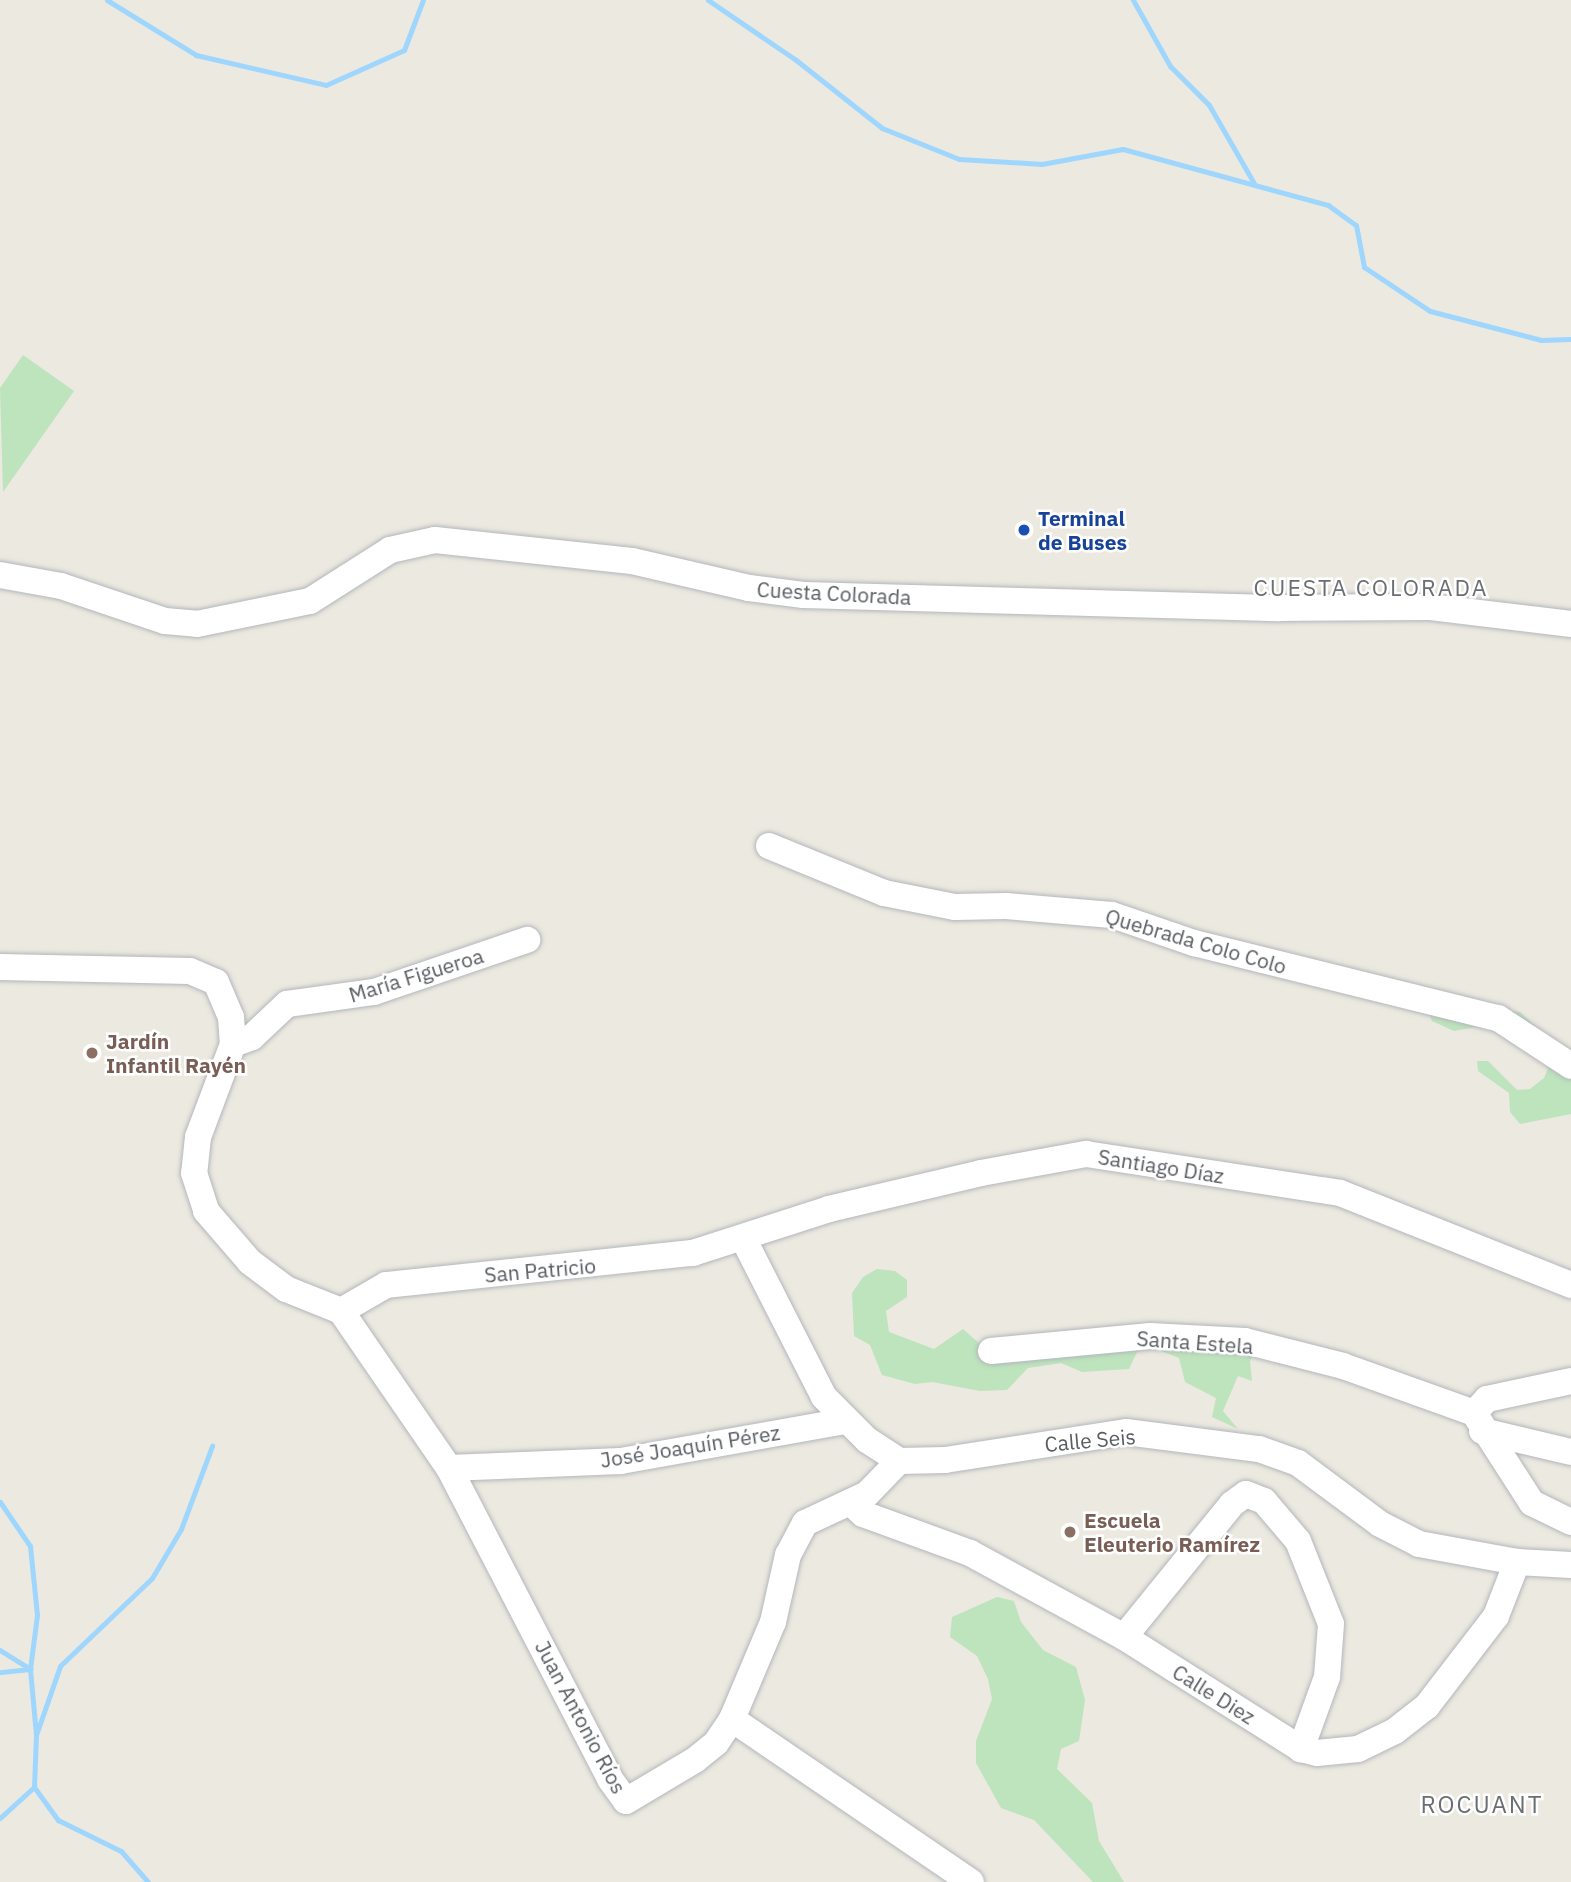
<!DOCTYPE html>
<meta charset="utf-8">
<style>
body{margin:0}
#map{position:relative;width:1571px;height:1882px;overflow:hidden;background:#ece9e0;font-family:"IBM Plex Sans",sans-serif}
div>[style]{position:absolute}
.green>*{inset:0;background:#bde4bc}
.stream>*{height:5px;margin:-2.5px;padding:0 2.5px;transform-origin:2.5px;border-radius:2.5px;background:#9ed6fe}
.roads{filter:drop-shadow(0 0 2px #b3b7bb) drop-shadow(0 0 2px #b3b7bb)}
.minor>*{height:26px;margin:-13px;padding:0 13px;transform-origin:13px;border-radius:13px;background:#fff}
.dots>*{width:19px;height:19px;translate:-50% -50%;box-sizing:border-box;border:4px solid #fff;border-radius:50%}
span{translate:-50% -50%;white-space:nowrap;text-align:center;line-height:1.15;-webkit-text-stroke:5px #fff;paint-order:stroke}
.transit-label{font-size:21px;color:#164399;font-weight:700}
.left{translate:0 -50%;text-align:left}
.street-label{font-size:21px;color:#595d61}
.education-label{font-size:21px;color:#785e54;font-weight:700}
.neighbourhood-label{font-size:23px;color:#6a6f73;letter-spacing:2px}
.quarter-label{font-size:24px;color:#6a6f73;letter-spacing:2px}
</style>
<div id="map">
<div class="green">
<div style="clip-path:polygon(23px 355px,74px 391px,3px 492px,0 388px)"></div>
<div style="clip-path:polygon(1424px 1002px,1520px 1012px,1571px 1059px,1571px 1114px,1520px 1124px,1510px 1112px,1509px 1093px,1478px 1071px,1477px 1061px,1488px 1061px,1517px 1090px,1530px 1089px,1544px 1078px,1551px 1061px,1488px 1025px,1454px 1031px,1432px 1021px)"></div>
<div style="clip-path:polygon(877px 1269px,895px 1271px,907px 1280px,907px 1297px,886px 1311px,889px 1332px,934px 1349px,963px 1329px,989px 1352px,1152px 1327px,1271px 1338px,1306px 1349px,1313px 1359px,1295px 1368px,1257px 1349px,1250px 1361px,1252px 1381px,1238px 1376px,1223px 1411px,1238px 1429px,1212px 1417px,1216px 1398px,1185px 1382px,1179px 1358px,1151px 1347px,1137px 1352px,1129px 1369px,1082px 1372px,1061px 1363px,1028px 1368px,1007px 1390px,980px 1391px,932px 1382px,915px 1384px,882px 1375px,870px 1345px,854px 1336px,852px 1293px,863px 1277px)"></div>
<div style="clip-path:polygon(997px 1597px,1014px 1601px,1021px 1622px,1043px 1650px,1076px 1667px,1085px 1700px,1079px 1741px,1061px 1749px,1057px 1769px,1092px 1803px,1099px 1841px,1124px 1882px,1093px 1882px,1034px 1820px,1001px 1808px,976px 1763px,976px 1741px,992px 1699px,988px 1679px,977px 1656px,950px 1637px,952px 1617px)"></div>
</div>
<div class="stream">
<div style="left:107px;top:0;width:105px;rotate:31.7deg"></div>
<div style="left:196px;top:55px;width:133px;rotate:13deg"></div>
<div style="left:326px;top:85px;width:85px;rotate:-24.2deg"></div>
<div style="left:404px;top:50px;width:53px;rotate:-69.2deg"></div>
<div style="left:708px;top:0;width:107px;rotate:34.3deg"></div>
<div style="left:796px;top:60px;width:110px;rotate:38.3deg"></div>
<div style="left:882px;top:128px;width:83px;rotate:21.9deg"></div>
<div style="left:959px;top:159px;width:83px;rotate:3.4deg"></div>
<div style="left:1042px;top:164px;width:82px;rotate:-10.5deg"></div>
<div style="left:1123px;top:149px;width:213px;rotate:15.3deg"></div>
<div style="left:1328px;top:205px;width:34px;rotate:36deg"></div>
<div style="left:1356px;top:225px;width:43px;rotate:79.2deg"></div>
<div style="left:1364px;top:267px;width:79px;rotate:33.7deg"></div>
<div style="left:1430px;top:311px;width:115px;rotate:14.6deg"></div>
<div style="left:1541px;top:340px;width:30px;rotate:-2deg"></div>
<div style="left:1133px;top:0;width:76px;rotate:60.7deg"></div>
<div style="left:1170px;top:66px;width:55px;rotate:45deg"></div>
<div style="left:1209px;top:105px;width:92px;rotate:60.1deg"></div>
<div style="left:0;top:1502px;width:53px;rotate:55.7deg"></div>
<div style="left:30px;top:1546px;width:69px;rotate:84.2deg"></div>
<div style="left:37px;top:1615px;width:54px;rotate:97.4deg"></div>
<div style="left:30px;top:1669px;width:30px;rotate:174deg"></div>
<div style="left:0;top:1650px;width:36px;rotate:32deg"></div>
<div style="left:30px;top:1669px;width:66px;rotate:84.8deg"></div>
<div style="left:36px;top:1735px;width:52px;rotate:92.2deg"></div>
<div style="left:34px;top:1787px;width:41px;rotate:54deg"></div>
<div style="left:58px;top:1820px;width:70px;rotate:26.2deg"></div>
<div style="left:121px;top:1851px;width:41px;rotate:48.9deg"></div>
<div style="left:36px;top:1735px;width:73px;rotate:-70.8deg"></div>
<div style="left:60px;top:1666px;width:127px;rotate:-43.7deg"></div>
<div style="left:152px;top:1578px;width:57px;rotate:-59.4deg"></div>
<div style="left:181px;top:1529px;width:89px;rotate:-69.5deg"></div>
<div style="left:0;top:1818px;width:46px;rotate:-42.4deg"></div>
</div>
<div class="roads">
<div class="minor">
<div style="left:0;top:575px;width:62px;rotate:10.2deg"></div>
<div style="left:61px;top:586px;width:110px;rotate:18.6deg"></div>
<div style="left:165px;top:621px;width:32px;rotate:5deg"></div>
<div style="left:197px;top:624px;width:115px;rotate:-11.5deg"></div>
<div style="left:310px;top:601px;width:95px;rotate:-32.5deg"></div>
<div style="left:390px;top:550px;width:46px;rotate:-12.5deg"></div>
<div style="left:435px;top:540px;width:198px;rotate:6.1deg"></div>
<div style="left:632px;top:561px;width:120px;rotate:13deg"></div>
<div style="left:749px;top:588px;width:55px;rotate:7.3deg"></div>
<div style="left:804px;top:595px;width:475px;rotate:1.6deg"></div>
<div style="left:1279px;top:608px;width:150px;rotate:-0.4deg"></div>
<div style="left:1429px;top:607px;width:143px;rotate:6.8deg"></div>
<div style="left:769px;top:846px;width:124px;rotate:22.2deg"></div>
<div style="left:884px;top:893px;width:72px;rotate:11.2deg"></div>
<div style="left:955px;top:907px;width:51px;rotate:-1.1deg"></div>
<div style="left:1006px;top:906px;width:106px;rotate:4.9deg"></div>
<div style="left:1112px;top:915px;width:87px;rotate:18.9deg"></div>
<div style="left:1194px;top:943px;width:313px;rotate:13.9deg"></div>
<div style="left:1498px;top:1018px;width:87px;rotate:33.3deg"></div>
<div style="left:0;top:967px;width:190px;rotate:1.2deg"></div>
<div style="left:190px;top:971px;width:28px;rotate:23deg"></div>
<div style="left:216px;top:982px;width:38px;rotate:67deg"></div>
<div style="left:231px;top:1017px;width:27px;rotate:86deg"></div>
<div style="left:233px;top:1044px;width:99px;rotate:110.6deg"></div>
<div style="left:198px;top:1137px;width:36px;rotate:96deg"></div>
<div style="left:194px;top:1173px;width:40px;rotate:72deg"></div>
<div style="left:206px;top:1211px;width:67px;rotate:49.2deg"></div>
<div style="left:250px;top:1262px;width:45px;rotate:36.9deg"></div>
<div style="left:286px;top:1289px;width:59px;rotate:21.8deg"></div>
<div style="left:233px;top:1044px;width:20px;rotate:-20deg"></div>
<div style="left:252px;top:1037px;width:48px;rotate:-43.3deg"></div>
<div style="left:287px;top:1004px;width:88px;rotate:-7.9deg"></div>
<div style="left:374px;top:992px;width:162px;rotate:-18.8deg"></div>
<div style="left:743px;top:1238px;width:178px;rotate:63deg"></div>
<div style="left:824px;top:1397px;width:61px;rotate:45deg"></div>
<div style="left:867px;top:1440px;width:38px;rotate:33deg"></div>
<div style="left:899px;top:1461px;width:46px;rotate:-1.2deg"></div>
<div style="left:945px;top:1460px;width:183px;rotate:-8.8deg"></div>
<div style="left:1126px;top:1432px;width:134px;rotate:7.3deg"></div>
<div style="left:1259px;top:1449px;width:41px;rotate:19.7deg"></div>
<div style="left:1298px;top:1463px;width:102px;rotate:36.6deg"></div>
<div style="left:1380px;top:1524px;width:44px;rotate:27.1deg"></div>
<div style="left:1419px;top:1544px;width:100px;rotate:10.4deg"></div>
<div style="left:1517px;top:1562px;width:54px;rotate:3.2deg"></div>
<div style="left:341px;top:1311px;width:52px;rotate:-30deg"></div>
<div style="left:386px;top:1285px;width:309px;rotate:-6deg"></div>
<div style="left:693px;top:1253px;width:143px;rotate:-17.9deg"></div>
<div style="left:829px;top:1209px;width:156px;rotate:-13.3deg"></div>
<div style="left:981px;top:1173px;width:107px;rotate:-10.3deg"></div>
<div style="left:1086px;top:1154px;width:257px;rotate:8.7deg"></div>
<div style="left:1340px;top:1193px;width:249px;rotate:21.7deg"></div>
<div style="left:341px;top:1311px;width:191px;rotate:55.5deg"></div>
<div style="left:449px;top:1468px;width:350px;rotate:62.6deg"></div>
<div style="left:610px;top:1779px;width:27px;rotate:54deg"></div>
<div style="left:626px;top:1801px;width:80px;rotate:-30.7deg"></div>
<div style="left:695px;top:1760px;width:27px;rotate:-39deg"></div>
<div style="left:716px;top:1743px;width:29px;rotate:-56deg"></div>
<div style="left:732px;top:1719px;width:105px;rotate:-67.1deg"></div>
<div style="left:773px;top:1622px;width:69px;rotate:-77.4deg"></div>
<div style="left:788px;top:1555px;width:36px;rotate:-62deg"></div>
<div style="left:805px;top:1523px;width:68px;rotate:-25.1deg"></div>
<div style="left:867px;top:1494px;width:46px;rotate:-45.9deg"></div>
<div style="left:991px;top:1351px;width:160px;rotate:-5.4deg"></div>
<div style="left:1150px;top:1336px;width:95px;rotate:3deg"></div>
<div style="left:1245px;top:1341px;width:101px;rotate:14.3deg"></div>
<div style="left:1343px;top:1366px;width:139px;rotate:19.7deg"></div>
<div style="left:1474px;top:1413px;width:107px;rotate:57.2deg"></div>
<div style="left:1532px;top:1503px;width:43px;rotate:26deg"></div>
<div style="left:1474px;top:1413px;width:19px;rotate:-47deg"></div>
<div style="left:1487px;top:1399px;width:86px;rotate:-12.1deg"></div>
<div style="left:1482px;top:1431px;width:91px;rotate:13.3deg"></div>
<div style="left:449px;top:1468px;width:172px;rotate:-2.3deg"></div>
<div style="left:621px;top:1461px;width:229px;rotate:-10.1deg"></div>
<div style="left:850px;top:1502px;width:18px;rotate:43deg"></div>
<div style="left:863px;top:1514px;width:114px;rotate:20deg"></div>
<div style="left:970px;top:1553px;width:175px;rotate:28.6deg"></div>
<div style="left:1124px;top:1637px;width:209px;rotate:32.3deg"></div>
<div style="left:1301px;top:1749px;width:16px;rotate:14deg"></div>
<div style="left:1317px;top:1753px;width:41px;rotate:-5.6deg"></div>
<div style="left:1358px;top:1749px;width:41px;rotate:-25.9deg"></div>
<div style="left:1395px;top:1731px;width:41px;rotate:-38deg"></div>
<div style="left:1427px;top:1706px;width:113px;rotate:-52.5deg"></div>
<div style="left:1496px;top:1616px;width:58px;rotate:-68.7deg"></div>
<div style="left:1124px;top:1637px;width:171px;rotate:-50.9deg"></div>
<div style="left:1232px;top:1504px;width:17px;rotate:-36deg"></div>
<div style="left:1246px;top:1494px;width:19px;rotate:21deg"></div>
<div style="left:1264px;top:1501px;width:52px;rotate:49.6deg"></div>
<div style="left:1298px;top:1541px;width:89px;rotate:68.3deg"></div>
<div style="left:1331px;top:1624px;width:53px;rotate:94.3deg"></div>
<div style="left:1327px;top:1677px;width:77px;rotate:109.9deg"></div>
<div style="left:732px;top:1719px;width:289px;rotate:34.3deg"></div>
</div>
</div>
<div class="dots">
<div style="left:1024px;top:530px;background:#1a4fb4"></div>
<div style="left:92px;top:1053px;background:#8d6e63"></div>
<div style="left:1070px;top:1532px;background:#8d6e63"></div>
</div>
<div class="transit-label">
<span class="left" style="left:1038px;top:530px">Terminal<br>de Buses</span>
</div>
<div class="street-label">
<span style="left:834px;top:593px;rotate:3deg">Cuesta Colorada</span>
<span style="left:1196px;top:941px;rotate:16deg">Quebrada Colo Colo</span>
<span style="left:416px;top:975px;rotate:-17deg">María Figueroa</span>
<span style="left:1161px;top:1166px;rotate:9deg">Santiago Díaz</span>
<span style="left:540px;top:1270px;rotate:-5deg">San Patricio</span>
<span style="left:1195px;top:1342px;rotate:4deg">Santa Estela</span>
<span style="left:1090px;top:1440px;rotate:-5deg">Calle Seis</span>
<span style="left:690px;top:1446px;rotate:-9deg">José Joaquín Pérez</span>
<span style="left:1214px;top:1694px;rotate:32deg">Calle Diez</span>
<span style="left:581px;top:1717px;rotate:62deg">Juan Antonio Ríos</span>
</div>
<div class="education-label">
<span class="left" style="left:106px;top:1053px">Jardín<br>Infantil Rayén</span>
<span class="left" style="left:1084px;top:1532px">Escuela<br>Eleuterio Ramírez</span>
</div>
<div class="neighbourhood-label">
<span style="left:1371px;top:587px">CUESTA COLORADA</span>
</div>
<div class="quarter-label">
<span style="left:1482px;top:1805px">ROCUANT</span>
</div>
</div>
